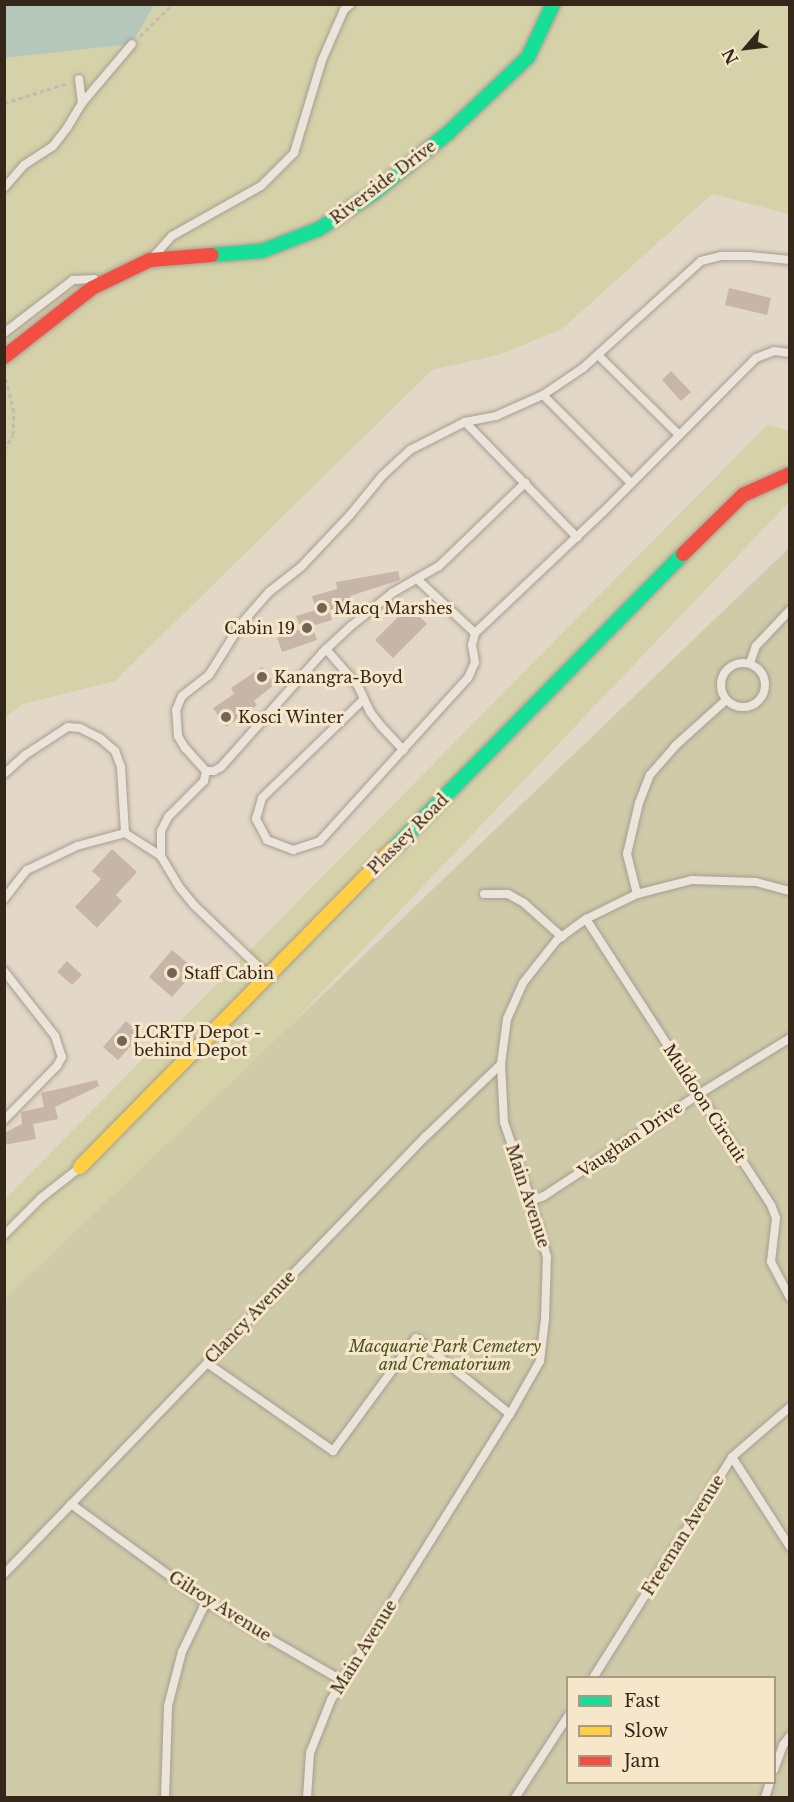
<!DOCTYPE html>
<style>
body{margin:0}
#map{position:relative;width:794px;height:1802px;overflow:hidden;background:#e3d8c7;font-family:"Libre Baskerville",serif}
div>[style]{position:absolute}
.green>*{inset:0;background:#d5d2a9}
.cemetery>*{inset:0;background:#cfcba9}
.water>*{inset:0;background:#b4c7ba}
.building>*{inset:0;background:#c7b6a8}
.path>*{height:3px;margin-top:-1.5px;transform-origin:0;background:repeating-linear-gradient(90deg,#c3bbb1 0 4.5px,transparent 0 7.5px)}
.roads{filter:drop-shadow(0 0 2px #a89d91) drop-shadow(0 0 2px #a89d91)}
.lane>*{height:8px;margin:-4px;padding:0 4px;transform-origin:4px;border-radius:4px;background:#ebe4da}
.lane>.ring{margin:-4px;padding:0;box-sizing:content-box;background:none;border:8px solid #ebe4da;border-radius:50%}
.fast>*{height:14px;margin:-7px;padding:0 7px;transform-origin:7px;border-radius:7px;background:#16e098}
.slow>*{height:14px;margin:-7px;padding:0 7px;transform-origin:7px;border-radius:7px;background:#ffcf43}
.jam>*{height:14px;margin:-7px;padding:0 7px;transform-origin:7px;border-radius:7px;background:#f24e42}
.dots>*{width:16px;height:16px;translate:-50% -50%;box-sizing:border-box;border:3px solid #f6e7cb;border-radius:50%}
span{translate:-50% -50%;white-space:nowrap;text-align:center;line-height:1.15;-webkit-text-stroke:6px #f6e7cb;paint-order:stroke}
.street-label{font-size:16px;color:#35261a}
.poi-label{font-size:16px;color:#35261a}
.left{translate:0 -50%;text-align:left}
.right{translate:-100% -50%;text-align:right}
.park-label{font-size:16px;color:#495220;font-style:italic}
.frame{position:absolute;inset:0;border:6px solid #35261a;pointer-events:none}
.legend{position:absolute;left:566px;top:1676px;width:210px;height:108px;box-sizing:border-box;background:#f6e7cb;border:2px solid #a99a84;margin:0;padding:8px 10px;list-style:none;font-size:18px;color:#35261a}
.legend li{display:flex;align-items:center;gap:12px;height:30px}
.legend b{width:30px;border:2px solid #a99a84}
.north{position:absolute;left:716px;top:18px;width:60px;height:60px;-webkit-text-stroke:4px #f6e7cb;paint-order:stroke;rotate:242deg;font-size:16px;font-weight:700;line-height:24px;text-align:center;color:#35261a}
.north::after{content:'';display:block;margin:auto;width:21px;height:27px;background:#35261a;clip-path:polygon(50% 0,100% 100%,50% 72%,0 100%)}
</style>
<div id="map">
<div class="green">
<div style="clip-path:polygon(154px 5px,789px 5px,789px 214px,712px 194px,562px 329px,498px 355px,432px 370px,115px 681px,23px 704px,5px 718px,5px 58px,132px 44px)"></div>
<div style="clip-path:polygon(767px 425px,789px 430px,789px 502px,5px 1325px,5px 1199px)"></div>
</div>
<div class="cemetery">
<div style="clip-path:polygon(evenodd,789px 548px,789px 1797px,5px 1798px,5px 1299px,789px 548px,568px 1678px,774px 1678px,774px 1782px,568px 1782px,568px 1678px)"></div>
</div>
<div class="water">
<div style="clip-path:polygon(4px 5px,154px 5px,132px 44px,5px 58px)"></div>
</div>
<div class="building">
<div style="clip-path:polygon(729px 288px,771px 298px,767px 315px,725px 305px)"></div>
<div style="clip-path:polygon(671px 371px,691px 392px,681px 401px,662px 380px)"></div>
<div style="clip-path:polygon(398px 571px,400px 580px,350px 596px,352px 606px,329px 610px,332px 620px,312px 626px,317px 640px,282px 652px,277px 638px,301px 629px,296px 616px,316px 610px,312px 596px,337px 589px,336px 582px)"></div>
<div style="clip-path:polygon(409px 606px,427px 624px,393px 658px,375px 640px)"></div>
<div style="clip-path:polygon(262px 667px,275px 684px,254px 701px,257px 705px,226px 727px,213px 708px,234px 694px,231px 688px)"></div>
<div style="clip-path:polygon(112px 849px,137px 872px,116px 895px,122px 901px,97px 928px,75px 907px,101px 879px,92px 871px)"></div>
<div style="clip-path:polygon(172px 950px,196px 970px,172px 997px,149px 977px)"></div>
<div style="clip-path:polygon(67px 961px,82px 975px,72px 985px,57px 972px)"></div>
<div style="clip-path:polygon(126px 1021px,141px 1035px,118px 1060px,103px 1047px)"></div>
<div style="clip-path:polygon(97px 1080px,99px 1086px,55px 1107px,58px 1119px,33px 1124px,36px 1139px,4px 1145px,4px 1133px,22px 1124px,21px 1112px,44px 1107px,41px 1093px)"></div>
</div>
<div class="path">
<div style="left:140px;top:36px;width:46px;rotate:-44.1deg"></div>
<div style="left:4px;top:103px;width:67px;rotate:-17.4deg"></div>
<div style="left:4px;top:450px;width:17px;rotate:-59deg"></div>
<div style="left:13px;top:435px;width:23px;rotate:-88deg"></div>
<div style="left:14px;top:412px;width:36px;rotate:-104deg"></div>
</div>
<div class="roads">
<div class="lane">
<div style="left:82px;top:103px;width:77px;rotate:-49.7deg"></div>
<div style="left:4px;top:188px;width:30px;rotate:-49deg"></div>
<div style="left:24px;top:165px;width:35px;rotate:-33deg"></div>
<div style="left:53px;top:146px;width:23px;rotate:-52deg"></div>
<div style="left:67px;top:128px;width:29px;rotate:-59deg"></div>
<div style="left:82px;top:103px;width:24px;rotate:-97deg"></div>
<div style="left:154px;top:256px;width:27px;rotate:-48deg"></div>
<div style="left:172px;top:236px;width:102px;rotate:-29.3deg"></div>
<div style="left:261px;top:186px;width:47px;rotate:-45deg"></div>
<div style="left:294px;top:153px;width:97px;rotate:-73.2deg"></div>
<div style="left:322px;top:60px;width:55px;rotate:-66.3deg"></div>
<div style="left:344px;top:10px;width:9px;rotate:-41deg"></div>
<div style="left:4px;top:333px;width:87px;rotate:-37.5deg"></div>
<div style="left:73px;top:280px;width:21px;rotate:-3deg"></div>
<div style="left:598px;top:355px;width:112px;rotate:44.6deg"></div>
<div style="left:543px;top:395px;width:124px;rotate:45deg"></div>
<div style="left:465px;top:422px;width:161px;rotate:45.8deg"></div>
<div style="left:418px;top:580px;width:78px;rotate:42.9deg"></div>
<div style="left:326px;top:649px;width:49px;rotate:49.1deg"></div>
<div style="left:358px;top:686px;width:29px;rotate:65deg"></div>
<div style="left:370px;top:712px;width:18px;rotate:52deg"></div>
<div style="left:381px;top:726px;width:33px;rotate:47deg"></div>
<div style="left:750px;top:663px;width:18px;rotate:-71deg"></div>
<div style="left:756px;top:646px;width:50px;rotate:-46.6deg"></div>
<div class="ring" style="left:721px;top:663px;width:36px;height:36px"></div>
<div style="left:364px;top:699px;width:142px;rotate:135.9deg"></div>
<div style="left:262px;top:798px;width:22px;rotate:106deg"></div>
<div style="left:256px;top:819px;width:24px;rotate:62deg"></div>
<div style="left:267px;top:840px;width:28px;rotate:21deg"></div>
<div style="left:293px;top:850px;width:28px;rotate:-18deg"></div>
<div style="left:320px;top:841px;width:220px;rotate:-47.8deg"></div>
<div style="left:468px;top:678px;width:17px;rotate:-66deg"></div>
<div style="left:475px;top:662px;width:17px;rotate:-100deg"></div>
<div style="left:472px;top:645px;width:12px;rotate:-76deg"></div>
<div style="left:475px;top:633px;width:175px;rotate:-43.4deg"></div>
<div style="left:602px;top:513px;width:218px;rotate:-45.2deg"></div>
<div style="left:756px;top:358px;width:19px;rotate:-21deg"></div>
<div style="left:774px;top:351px;width:16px;rotate:7deg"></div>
<div style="left:206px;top:771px;width:8px"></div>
<div style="left:214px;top:771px;width:8px;rotate:-30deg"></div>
<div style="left:221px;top:767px;width:154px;rotate:-48.4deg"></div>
<div style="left:323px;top:652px;width:38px;rotate:-43deg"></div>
<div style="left:351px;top:626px;width:53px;rotate:-38.8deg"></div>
<div style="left:392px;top:593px;width:54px;rotate:-29.9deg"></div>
<div style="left:439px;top:566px;width:120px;rotate:-44deg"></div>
<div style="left:4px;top:774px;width:28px;rotate:-42deg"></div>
<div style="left:25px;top:755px;width:51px;rotate:-33.1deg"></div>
<div style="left:68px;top:727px;width:12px;rotate:5deg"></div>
<div style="left:80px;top:728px;width:22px;rotate:27deg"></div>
<div style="left:100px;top:738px;width:20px;rotate:41deg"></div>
<div style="left:115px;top:751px;width:17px;rotate:69deg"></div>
<div style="left:121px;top:767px;width:66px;rotate:86.5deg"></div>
<div style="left:484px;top:894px;width:24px"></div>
<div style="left:508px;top:894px;width:18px;rotate:29deg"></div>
<div style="left:524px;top:903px;width:51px;rotate:41.8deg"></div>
<div style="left:637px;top:894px;width:41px;rotate:-104deg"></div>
<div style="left:627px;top:854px;width:52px;rotate:-76.8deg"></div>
<div style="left:639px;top:803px;width:30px;rotate:-69deg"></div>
<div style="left:650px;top:775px;width:40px;rotate:-49deg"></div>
<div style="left:676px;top:745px;width:67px;rotate:-42deg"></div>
<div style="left:4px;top:899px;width:37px;rotate:-52deg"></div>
<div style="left:27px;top:870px;width:55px;rotate:-25.6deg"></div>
<div style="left:77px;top:846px;width:50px;rotate:-15.2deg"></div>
<div style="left:125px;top:833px;width:43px;rotate:32.6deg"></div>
<div style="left:586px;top:919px;width:341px;rotate:57.1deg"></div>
<div style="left:771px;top:1205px;width:14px;rotate:69deg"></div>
<div style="left:776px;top:1218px;width:44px;rotate:96.5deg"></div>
<div style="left:771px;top:1262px;width:40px;rotate:62deg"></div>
<div style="left:4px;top:971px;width:83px;rotate:51.9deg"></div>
<div style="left:55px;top:1036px;width:22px;rotate:72deg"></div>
<div style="left:62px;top:1057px;width:10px;rotate:119deg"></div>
<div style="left:57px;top:1066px;width:76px;rotate:134.5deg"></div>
<div style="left:266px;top:974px;width:100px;rotate:-136.2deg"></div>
<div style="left:194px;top:905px;width:22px;rotate:-129deg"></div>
<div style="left:180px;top:888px;width:37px;rotate:-121deg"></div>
<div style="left:161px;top:856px;width:25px;rotate:-90deg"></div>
<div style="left:161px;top:831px;width:16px;rotate:-63deg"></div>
<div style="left:168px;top:817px;width:51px;rotate:-45deg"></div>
<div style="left:204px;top:781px;width:10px;rotate:-79deg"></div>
<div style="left:206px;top:771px;width:31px;rotate:-132deg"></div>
<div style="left:185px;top:748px;width:14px;rotate:-120deg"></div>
<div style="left:178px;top:736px;width:26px;rotate:-94deg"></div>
<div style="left:176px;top:710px;width:15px;rotate:-67deg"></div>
<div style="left:182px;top:696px;width:34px;rotate:-38deg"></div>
<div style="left:209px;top:675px;width:60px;rotate:-57.9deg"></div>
<div style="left:241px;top:624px;width:43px;rotate:-48.8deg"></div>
<div style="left:269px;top:592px;width:41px;rotate:-38deg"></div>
<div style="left:301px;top:567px;width:71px;rotate:-46.7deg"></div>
<div style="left:350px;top:515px;width:50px;rotate:-50.6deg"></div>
<div style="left:382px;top:476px;width:38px;rotate:-43deg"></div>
<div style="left:410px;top:450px;width:62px;rotate:-27deg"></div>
<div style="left:465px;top:422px;width:32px;rotate:-11deg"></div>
<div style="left:496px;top:416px;width:51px;rotate:-24.1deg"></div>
<div style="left:543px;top:395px;width:48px;rotate:-34deg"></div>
<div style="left:583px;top:368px;width:159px;rotate:-42.2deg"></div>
<div style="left:701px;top:261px;width:21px;rotate:-14deg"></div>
<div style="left:721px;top:256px;width:28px"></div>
<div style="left:749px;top:256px;width:41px;rotate:5.6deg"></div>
<div style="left:531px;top:1201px;width:14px;rotate:-21deg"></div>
<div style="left:544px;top:1196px;width:186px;rotate:-33.3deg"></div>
<div style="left:699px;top:1094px;width:107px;rotate:-31.6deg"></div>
<div style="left:4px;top:1235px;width:52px;rotate:-45deg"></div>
<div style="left:41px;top:1198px;width:47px;rotate:-38.1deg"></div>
<div style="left:207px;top:1363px;width:154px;rotate:34.9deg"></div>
<div style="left:333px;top:1451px;width:140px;rotate:-53.7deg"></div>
<div style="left:416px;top:1338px;width:121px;rotate:39deg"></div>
<div style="left:732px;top:1457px;width:107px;rotate:57.2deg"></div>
<div style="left:71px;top:1504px;width:167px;rotate:36deg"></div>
<div style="left:206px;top:1602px;width:158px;rotate:30deg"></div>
<div style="left:4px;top:1574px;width:607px;rotate:-46.07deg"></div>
<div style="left:425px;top:1137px;width:105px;rotate:-43.8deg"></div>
<div style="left:593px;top:1678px;width:261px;rotate:-57.8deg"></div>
<div style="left:732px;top:1457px;width:77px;rotate:-40.8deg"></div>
<div style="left:774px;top:1770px;width:27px;rotate:-70deg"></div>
<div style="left:783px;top:1745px;width:11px;rotate:-52deg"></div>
<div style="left:165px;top:1798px;width:92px;rotate:-88.1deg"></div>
<div style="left:168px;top:1706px;width:56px;rotate:-75.5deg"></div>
<div style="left:182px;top:1652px;width:55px;rotate:-64.4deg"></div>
<div style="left:307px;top:1798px;width:45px;rotate:-86.2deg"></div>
<div style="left:310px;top:1753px;width:57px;rotate:-68.4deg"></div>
<div style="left:331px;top:1700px;width:337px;rotate:-58deg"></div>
<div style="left:510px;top:1414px;width:61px;rotate:-60.5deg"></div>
<div style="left:540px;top:1361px;width:42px;rotate:-83.2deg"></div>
<div style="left:545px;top:1319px;width:62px;rotate:-88.2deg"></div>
<div style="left:547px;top:1257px;width:58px;rotate:-105.9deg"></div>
<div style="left:531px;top:1201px;width:83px;rotate:-108.9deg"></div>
<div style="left:504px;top:1122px;width:58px;rotate:-93deg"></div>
<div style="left:501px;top:1064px;width:45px;rotate:-82.4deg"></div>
<div style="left:507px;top:1019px;width:39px;rotate:-66deg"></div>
<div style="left:523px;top:983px;width:55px;rotate:-51.7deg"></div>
<div style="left:557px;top:940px;width:36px;rotate:-36deg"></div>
<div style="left:586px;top:919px;width:57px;rotate:-26.1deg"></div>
<div style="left:637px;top:894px;width:57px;rotate:-14.3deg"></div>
<div style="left:692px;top:880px;width:64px;rotate:1.8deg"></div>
<div style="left:756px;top:882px;width:35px;rotate:15deg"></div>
<div style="left:515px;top:1798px;width:98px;rotate:-57.1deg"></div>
<div style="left:765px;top:1798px;width:17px;rotate:-73deg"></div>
</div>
<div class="fast">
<div style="left:212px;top:255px;width:50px;rotate:-4.6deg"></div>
<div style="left:262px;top:251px;width:61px;rotate:-21.1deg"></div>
<div style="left:319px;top:229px;width:66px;rotate:-33.2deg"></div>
<div style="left:374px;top:193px;width:95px;rotate:-39deg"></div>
<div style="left:448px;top:133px;width:110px;rotate:-43.5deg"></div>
<div style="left:528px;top:57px;width:59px;rotate:-64.7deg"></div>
<div style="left:393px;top:849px;width:414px;rotate:-45.5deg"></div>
</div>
<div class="slow">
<div style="left:80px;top:1167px;width:446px;rotate:-45.5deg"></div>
</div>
<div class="jam">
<div style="left:4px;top:357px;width:112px;rotate:-38.1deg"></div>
<div style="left:92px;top:288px;width:64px;rotate:-25.8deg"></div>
<div style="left:150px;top:260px;width:62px;rotate:-4.6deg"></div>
<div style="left:683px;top:554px;width:84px;rotate:-44.5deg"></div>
<div style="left:743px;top:495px;width:51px;rotate:-24.1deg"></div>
</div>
</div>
<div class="dots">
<div style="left:322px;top:608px;background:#726457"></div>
<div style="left:307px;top:628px;background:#726457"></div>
<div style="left:262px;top:677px;background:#726457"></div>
<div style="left:226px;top:717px;background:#726457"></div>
<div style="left:172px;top:973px;background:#726457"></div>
<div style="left:122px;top:1041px;background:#726457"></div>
</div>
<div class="street-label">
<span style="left:383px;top:182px;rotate:-37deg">Riverside Drive</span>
<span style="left:408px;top:834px;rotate:-45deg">Plassey Road</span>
<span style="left:705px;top:1103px;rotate:57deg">Muldoon Circuit</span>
<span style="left:630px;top:1139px;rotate:-34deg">Vaughan Drive</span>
<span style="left:528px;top:1196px;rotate:72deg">Main Avenue</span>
<span style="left:250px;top:1317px;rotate:-46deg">Clancy Avenue</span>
<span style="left:683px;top:1535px;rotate:-58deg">Freeman Avenue</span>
<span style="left:220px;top:1606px;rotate:32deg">Gilroy Avenue</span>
<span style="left:364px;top:1647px;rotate:-58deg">Main Avenue</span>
</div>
<div class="poi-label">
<span class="left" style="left:334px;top:608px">Macq Marshes</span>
<span class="right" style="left:295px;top:628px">Cabin 19</span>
<span class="left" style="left:274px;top:677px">Kanangra-Boyd</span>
<span class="left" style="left:238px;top:717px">Kosci Winter</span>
<span class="left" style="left:184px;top:973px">Staff Cabin</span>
<span class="left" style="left:134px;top:1041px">LCRTP Depot -<br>behind Depot</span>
</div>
<div class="park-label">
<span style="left:445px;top:1355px">Macquarie Park Cemetery<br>and Crematorium</span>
</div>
<div class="frame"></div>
<ul class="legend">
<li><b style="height:8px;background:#16e098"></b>Fast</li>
<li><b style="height:8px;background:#ffcf43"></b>Slow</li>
<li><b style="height:8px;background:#f24e42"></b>Jam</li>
</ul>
<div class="north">N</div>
</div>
